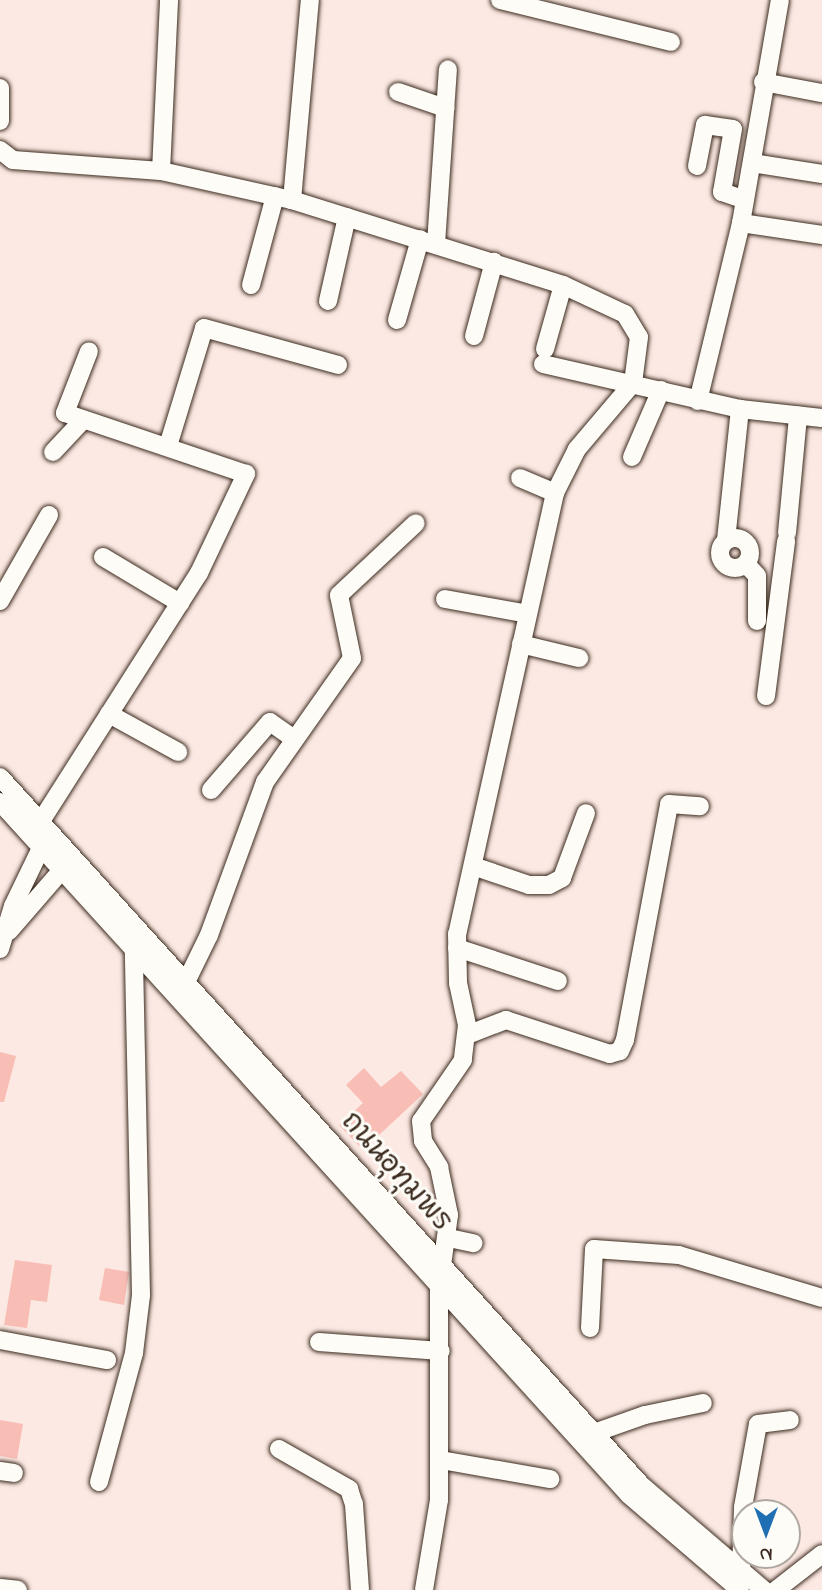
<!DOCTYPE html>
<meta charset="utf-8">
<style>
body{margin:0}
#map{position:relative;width:822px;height:1590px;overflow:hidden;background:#fce9e3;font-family:"Indie Flower","Playpen Sans Thai",sans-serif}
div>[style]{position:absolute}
.building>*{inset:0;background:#f8bdb4}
.roads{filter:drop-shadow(0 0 2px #3b2a1e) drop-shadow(0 0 2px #3b2a1e)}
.minor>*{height:18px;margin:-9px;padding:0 9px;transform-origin:9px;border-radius:9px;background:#fdfcf7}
.minor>.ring{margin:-9px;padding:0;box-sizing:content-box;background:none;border:18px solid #fdfcf7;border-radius:50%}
span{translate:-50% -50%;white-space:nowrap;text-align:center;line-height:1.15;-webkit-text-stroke:6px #fdfcf7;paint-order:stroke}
.street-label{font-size:28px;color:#3b2a1e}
.north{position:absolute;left:731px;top:1499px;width:70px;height:70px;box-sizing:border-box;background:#fdfcf7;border:2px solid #afa8a0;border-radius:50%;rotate:180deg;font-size:19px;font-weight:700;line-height:28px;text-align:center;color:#3b2a1e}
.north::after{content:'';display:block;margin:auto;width:24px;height:32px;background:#1f6fb2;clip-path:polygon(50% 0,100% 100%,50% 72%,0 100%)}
</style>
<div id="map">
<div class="building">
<div style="clip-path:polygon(0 1052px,16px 1056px,4px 1102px,0 1102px)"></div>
<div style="clip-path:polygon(364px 1068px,381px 1087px,401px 1071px,423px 1094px,363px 1150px,339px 1125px,363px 1103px,346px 1085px)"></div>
<div style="clip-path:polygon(15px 1260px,52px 1265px,47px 1302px,31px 1300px,27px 1328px,4px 1325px)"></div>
<div style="clip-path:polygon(105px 1268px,129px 1272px,124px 1305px,99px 1300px)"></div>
<div style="clip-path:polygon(0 1420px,23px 1424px,17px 1459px,0 1456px)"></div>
</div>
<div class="roads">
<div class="minor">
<div style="left:500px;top:0;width:176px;rotate:13.8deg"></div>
<div style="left:763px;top:82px;width:60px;rotate:10.6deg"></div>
<div style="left:0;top:88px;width:33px;rotate:90deg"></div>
<div style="left:398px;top:92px;width:50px;rotate:18.8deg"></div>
<div style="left:0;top:150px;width:16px;rotate:38deg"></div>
<div style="left:13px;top:160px;width:148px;rotate:4.3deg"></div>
<div style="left:161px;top:171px;width:134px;rotate:12.5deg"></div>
<div style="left:292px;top:200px;width:284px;rotate:17.4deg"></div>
<div style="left:563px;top:285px;width:68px;rotate:25.1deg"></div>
<div style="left:625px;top:314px;width:27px;rotate:59deg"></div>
<div style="left:639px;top:337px;width:46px;rotate:97.4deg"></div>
<div style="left:633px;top:383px;width:87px;rotate:130.3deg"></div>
<div style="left:577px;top:449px;width:49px;rotate:116.6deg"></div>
<div style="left:555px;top:493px;width:452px;rotate:102.5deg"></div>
<div style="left:457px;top:934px;width:49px;rotate:88.8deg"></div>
<div style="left:458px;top:983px;width:43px;rotate:77.9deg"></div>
<div style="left:467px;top:1025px;width:35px;rotate:97deg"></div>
<div style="left:463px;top:1060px;width:74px;rotate:124.5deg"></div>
<div style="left:421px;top:1121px;width:20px;rotate:84deg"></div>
<div style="left:423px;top:1141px;width:31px;rotate:58deg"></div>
<div style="left:439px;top:1167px;width:49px;rotate:78.2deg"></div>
<div style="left:449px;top:1215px;width:73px;rotate:97.9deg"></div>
<div style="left:439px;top:1287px;width:213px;rotate:90deg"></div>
<div style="left:439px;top:1500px;width:91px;rotate:99.5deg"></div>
<div style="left:752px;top:163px;width:71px;rotate:8.9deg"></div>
<div style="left:697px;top:166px;width:42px;rotate:-79deg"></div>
<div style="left:705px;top:125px;width:28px;rotate:8deg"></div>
<div style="left:733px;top:129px;width:64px;rotate:99.9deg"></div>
<div style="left:722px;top:192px;width:24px;rotate:19deg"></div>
<div style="left:161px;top:171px;width:171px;rotate:-87.3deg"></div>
<div style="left:292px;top:200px;width:201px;rotate:-84.9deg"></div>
<div style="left:741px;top:223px;width:82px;rotate:8.4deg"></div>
<div style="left:436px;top:244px;width:175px;rotate:-86.1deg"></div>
<div style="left:251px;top:285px;width:92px;rotate:-74.9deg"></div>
<div style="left:328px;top:301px;width:86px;rotate:-77.3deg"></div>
<div style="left:397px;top:320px;width:84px;rotate:-74.1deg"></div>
<div style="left:474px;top:336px;width:77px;rotate:-74.9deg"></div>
<div style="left:545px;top:349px;width:66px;rotate:-74.3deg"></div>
<div style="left:543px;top:364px;width:202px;rotate:12.9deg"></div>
<div style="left:740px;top:409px;width:82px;rotate:6.3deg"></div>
<div style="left:698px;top:401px;width:183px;rotate:-76.4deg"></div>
<div style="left:741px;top:223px;width:226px;rotate:-80.1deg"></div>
<div style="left:168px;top:446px;width:123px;rotate:-73deg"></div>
<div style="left:204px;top:328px;width:139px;rotate:15.4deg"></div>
<div style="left:53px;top:452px;width:44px;rotate:-46.8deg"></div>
<div style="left:632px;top:457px;width:73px;rotate:-66.6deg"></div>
<div style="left:520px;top:478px;width:38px;rotate:23deg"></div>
<div style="left:787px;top:533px;width:118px;rotate:-84.6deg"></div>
<div class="ring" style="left:720px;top:538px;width:12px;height:12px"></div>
<div style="left:726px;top:540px;width:132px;rotate:-83.9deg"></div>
<div style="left:103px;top:557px;width:90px;rotate:30.9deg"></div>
<div style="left:746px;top:564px;width:16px;rotate:47deg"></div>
<div style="left:757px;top:576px;width:45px;rotate:90deg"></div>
<div style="left:445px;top:599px;width:84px;rotate:10.2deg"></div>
<div style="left:0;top:601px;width:99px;rotate:-60.3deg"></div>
<div style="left:521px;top:644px;width:60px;rotate:13.6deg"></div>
<div style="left:766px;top:696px;width:156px;rotate:-82.6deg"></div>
<div style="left:109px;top:714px;width:79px;rotate:28.8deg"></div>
<div style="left:0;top:777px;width:955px;rotate:47.84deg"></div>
<div style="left:641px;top:1485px;width:162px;rotate:40.5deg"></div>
<div style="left:211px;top:790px;width:90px;rotate:-49.1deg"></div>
<div style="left:270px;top:722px;width:28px;rotate:35deg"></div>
<div style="left:0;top:802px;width:936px;rotate:47.77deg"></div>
<div style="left:629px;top:1495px;width:146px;rotate:40.6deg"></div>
<div style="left:41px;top:821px;width:294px;rotate:-57.5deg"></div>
<div style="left:199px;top:573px;width:110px;rotate:-64.6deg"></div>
<div style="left:246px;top:474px;width:191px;rotate:-161.4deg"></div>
<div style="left:65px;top:413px;width:66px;rotate:-68.8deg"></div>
<div style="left:473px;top:866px;width:59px;rotate:18.7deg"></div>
<div style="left:529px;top:885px;width:20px"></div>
<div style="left:549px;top:885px;width:15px;rotate:-28deg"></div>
<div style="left:562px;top:878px;width:69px;rotate:-69.7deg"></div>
<div style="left:9px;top:931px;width:79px;rotate:-49.1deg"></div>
<div style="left:457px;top:948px;width:106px;rotate:18.1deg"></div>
<div style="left:0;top:949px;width:45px;rotate:-73.2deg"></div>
<div style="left:13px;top:906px;width:64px;rotate:-64.2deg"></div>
<div style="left:186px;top:982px;width:52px;rotate:-63.9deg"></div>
<div style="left:209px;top:935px;width:163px;rotate:-69.9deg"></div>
<div style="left:265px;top:782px;width:151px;rotate:-54.9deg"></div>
<div style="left:352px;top:658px;width:64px;rotate:-101.7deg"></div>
<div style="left:339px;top:595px;width:105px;rotate:-43.1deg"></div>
<div style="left:467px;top:1035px;width:42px;rotate:-21deg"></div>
<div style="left:506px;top:1020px;width:109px;rotate:18.1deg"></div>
<div style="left:610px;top:1054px;width:10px;rotate:-17deg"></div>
<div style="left:620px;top:1051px;width:12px;rotate:-66deg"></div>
<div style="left:625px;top:1040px;width:240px;rotate:-79.4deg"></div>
<div style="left:669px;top:804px;width:31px;rotate:4deg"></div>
<div style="left:449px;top:1238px;width:25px;rotate:12deg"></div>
<div style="left:590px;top:1328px;width:79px;rotate:-87.1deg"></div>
<div style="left:594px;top:1249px;width:85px;rotate:4deg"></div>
<div style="left:679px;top:1255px;width:149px;rotate:16.7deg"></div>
<div style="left:0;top:1340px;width:109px;rotate:10.6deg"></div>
<div style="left:319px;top:1342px;width:122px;rotate:4.2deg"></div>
<div style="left:594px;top:1433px;width:54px;rotate:-19.4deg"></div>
<div style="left:645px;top:1415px;width:59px;rotate:-11.7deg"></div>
<div style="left:279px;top:1449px;width:81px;rotate:29.7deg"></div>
<div style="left:349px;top:1489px;width:16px;rotate:72deg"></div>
<div style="left:354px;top:1504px;width:86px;rotate:86deg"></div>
<div style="left:441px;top:1460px;width:111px;rotate:9.9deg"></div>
<div style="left:0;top:1471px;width:14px;rotate:8deg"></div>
<div style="left:99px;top:1482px;width:134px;rotate:-74.8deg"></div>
<div style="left:134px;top:1353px;width:58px;rotate:-83.1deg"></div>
<div style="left:141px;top:1295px;width:347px;rotate:-91.2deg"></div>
<div style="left:741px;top:1572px;width:65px;rotate:-88.2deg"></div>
<div style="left:743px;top:1507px;width:84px;rotate:-79.8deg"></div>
<div style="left:758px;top:1424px;width:32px;rotate:-7deg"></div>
<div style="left:0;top:1588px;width:18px;rotate:6deg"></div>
<div style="left:776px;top:1590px;width:58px;rotate:-38deg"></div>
</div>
</div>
<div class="street-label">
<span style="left:395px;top:1173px;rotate:48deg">ถนนอุทุมพร</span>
</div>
<div class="north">N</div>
</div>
